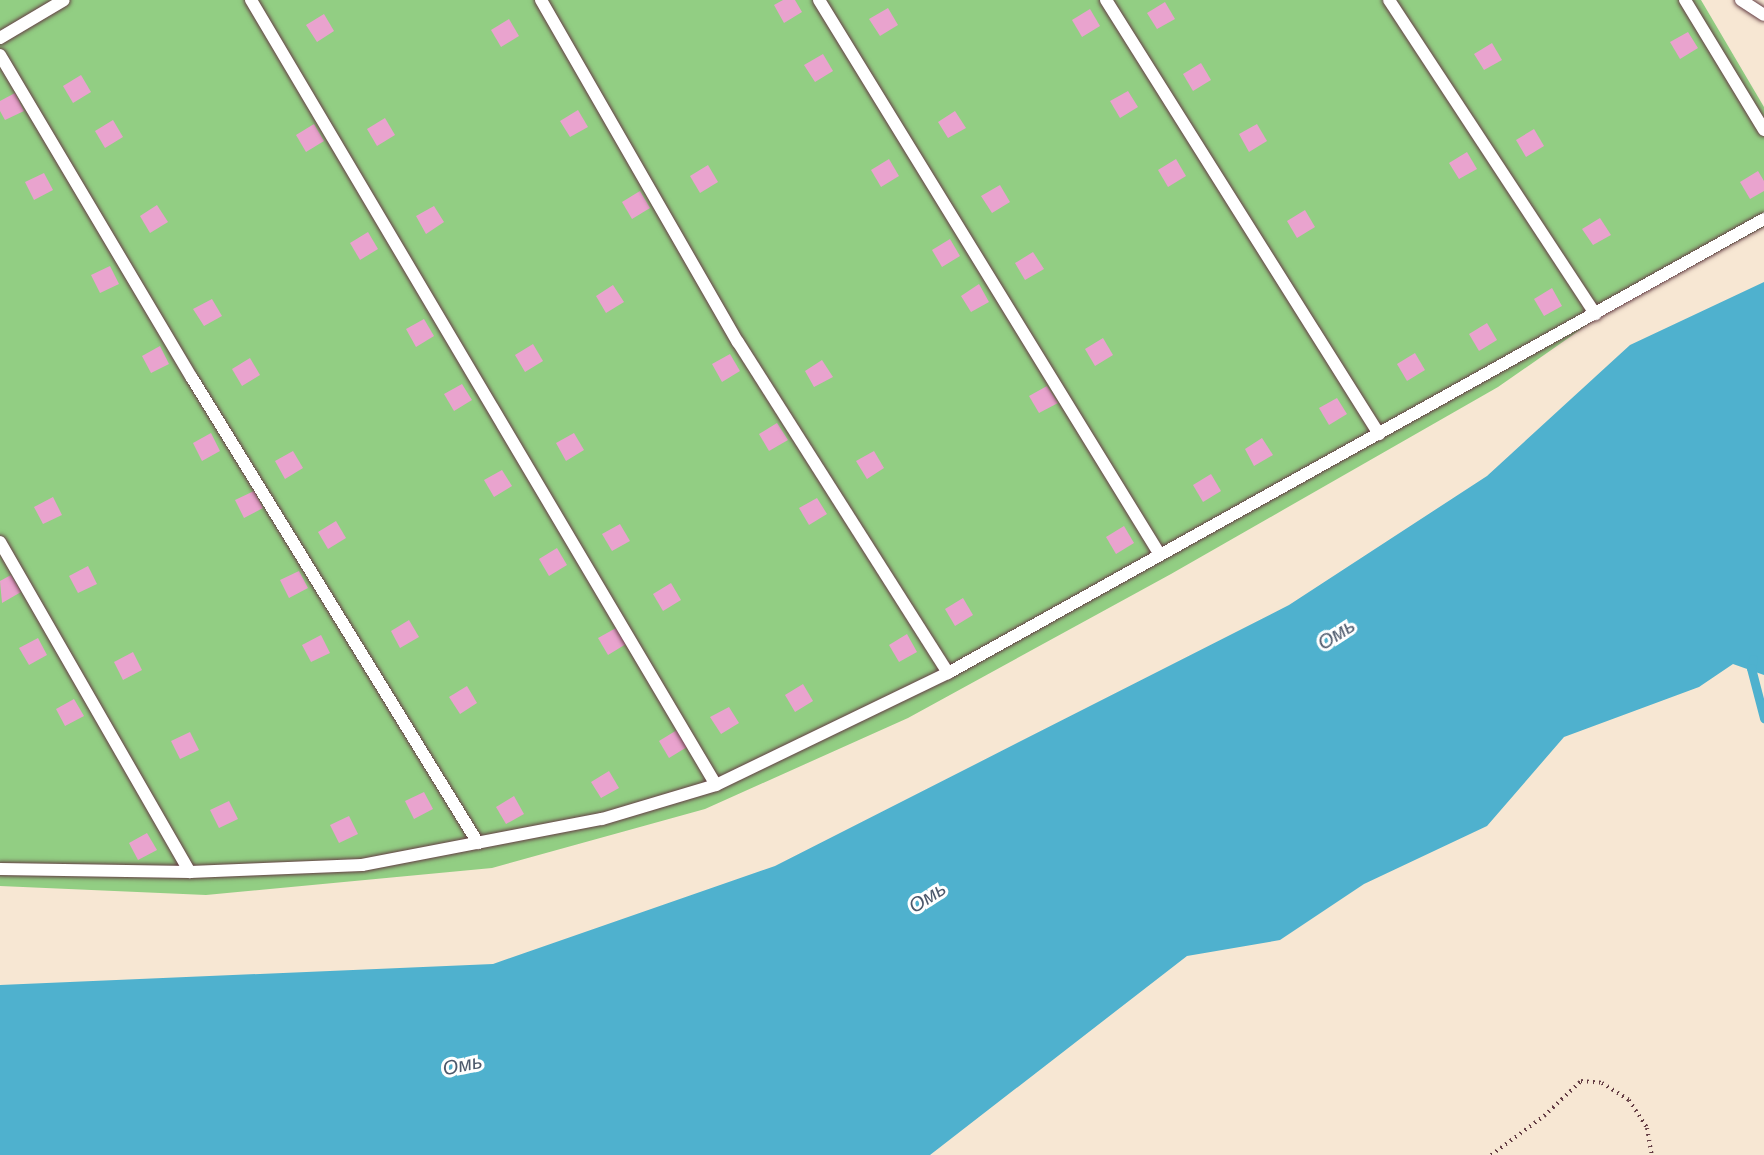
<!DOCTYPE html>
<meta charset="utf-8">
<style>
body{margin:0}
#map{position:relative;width:1764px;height:1155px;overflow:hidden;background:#f7e7d3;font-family:"Gochi Hand",sans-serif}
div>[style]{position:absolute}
.green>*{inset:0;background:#92ce83}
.water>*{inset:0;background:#4fb1ce}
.stream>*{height:9px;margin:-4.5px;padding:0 4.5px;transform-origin:4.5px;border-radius:4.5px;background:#4fb1ce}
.building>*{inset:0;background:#e9a3ce}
.path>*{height:4px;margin-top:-2px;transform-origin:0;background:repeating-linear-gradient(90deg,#643d44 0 1.5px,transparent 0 6px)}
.roads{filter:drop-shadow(0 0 2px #643d44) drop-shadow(0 0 2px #643d44)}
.lane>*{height:12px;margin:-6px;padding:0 6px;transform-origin:6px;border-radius:6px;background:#fff}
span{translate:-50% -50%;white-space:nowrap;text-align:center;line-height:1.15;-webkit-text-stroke:6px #fff;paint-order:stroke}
.water-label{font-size:20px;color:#4c596c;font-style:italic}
</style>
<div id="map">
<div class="green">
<div style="clip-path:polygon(0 0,1701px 0,1764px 107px,1764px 227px,1597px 318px,1498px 387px,1171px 574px,908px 718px,705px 809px,492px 868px,206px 895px,0 886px)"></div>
</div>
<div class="water">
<div style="clip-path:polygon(1764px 282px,1764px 675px,1733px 664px,1699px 687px,1564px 737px,1487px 826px,1364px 884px,1280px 940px,1187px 956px,930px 1155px,0 1155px,0 985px,493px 964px,775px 866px,1289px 605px,1487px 476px,1630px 345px)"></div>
</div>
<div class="stream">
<div style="left:1753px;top:659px;width:9px;rotate:103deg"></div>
<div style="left:1751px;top:668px;width:52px;rotate:75.4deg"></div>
</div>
<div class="building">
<div style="clip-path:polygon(783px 0,795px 0,802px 12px,784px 23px,774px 5px)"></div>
<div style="clip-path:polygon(1165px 2px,1175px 19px,1157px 29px,1147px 13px)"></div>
<div style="clip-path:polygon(888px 8px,898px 25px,880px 36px,869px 19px)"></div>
<div style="clip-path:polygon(1090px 9px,1100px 26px,1082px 37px,1072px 20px)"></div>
<div style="clip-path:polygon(324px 14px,334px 31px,317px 42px,306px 25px)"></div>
<div style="clip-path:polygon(509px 19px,519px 36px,501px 47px,491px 30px)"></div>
<div style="clip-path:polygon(1688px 32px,1698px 48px,1680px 59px,1670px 42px)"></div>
<div style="clip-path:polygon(1492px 43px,1502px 60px,1484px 70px,1474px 54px)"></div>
<div style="clip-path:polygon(823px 54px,833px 71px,815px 82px,804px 65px)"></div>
<div style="clip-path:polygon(1201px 63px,1211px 80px,1193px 91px,1183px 74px)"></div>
<div style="clip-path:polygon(81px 75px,91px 92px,73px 103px,63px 86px)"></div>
<div style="clip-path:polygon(1128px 91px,1138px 107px,1120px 118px,1110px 101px)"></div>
<div style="clip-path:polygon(15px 93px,24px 111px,5px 120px,0 111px,0 101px)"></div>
<div style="clip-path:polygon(578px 110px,588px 127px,570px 137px,560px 121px)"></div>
<div style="clip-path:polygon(955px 111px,966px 128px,948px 138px,938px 122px)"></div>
<div style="clip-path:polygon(385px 118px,395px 135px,377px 146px,367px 129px)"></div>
<div style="clip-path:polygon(113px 120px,123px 137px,105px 148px,95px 131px)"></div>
<div style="clip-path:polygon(314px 124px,324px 141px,306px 152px,296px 135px)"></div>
<div style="clip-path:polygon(1257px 124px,1267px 141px,1249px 152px,1239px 134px)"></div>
<div style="clip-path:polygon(1534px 129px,1544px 146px,1526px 157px,1516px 140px)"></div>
<div style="clip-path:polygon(1467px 152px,1477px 169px,1459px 179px,1449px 163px)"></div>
<div style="clip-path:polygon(889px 159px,899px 176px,881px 187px,871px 170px)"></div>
<div style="clip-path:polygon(1176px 159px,1186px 176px,1168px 187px,1158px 170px)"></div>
<div style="clip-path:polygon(708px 165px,718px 182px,700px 193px,690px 176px)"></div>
<div style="clip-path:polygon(1758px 171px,1764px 181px,1764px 191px,1750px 199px,1740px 182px)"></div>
<div style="clip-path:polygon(44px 173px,53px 190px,34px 200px,25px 182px)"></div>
<div style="clip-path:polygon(1000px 185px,1010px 202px,992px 213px,981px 196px)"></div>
<div style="clip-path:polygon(640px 191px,650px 208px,632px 219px,622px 202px)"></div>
<div style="clip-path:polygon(157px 205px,168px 222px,150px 233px,140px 216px)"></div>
<div style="clip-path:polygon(434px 206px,444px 222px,426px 234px,416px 216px)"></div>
<div style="clip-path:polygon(1305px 210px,1315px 227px,1297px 238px,1287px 221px)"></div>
<div style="clip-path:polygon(1600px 218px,1611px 235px,1593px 245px,1582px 229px)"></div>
<div style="clip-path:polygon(368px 232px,378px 249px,360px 260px,350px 243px)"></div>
<div style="clip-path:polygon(950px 239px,960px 256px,942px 267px,932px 250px)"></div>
<div style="clip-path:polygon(1033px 252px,1044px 269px,1025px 280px,1015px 263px)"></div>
<div style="clip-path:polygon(110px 266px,119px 284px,100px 293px,91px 275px)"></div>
<div style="clip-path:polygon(979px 284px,989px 302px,971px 312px,961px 296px)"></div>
<div style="clip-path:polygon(613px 285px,624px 302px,606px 313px,596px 296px)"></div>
<div style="clip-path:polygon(1552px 288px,1562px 306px,1544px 316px,1534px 299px)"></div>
<div style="clip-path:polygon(212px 299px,222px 316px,204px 326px,193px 309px)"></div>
<div style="clip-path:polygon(424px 319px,434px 336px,416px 347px,406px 329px)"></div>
<div style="clip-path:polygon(1487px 323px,1497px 340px,1479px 351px,1469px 334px)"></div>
<div style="clip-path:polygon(1103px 338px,1113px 355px,1095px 366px,1085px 349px)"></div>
<div style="clip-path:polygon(533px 344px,543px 361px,525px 372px,515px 355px)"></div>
<div style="clip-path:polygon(160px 346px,169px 364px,151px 373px,142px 356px)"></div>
<div style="clip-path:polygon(1415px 353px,1425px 370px,1407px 381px,1397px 364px)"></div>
<div style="clip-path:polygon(730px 354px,740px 371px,722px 382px,712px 364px)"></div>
<div style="clip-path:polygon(250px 358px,260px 375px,242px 386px,232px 369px)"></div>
<div style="clip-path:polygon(822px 360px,833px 377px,814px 387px,805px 371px)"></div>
<div style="clip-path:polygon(462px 384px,472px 400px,454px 411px,444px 394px)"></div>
<div style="clip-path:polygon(1047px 386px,1058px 403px,1039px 413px,1029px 396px)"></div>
<div style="clip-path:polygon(1337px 398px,1347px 414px,1329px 425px,1319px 408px)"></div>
<div style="clip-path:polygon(777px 423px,788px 440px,769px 451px,759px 434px)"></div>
<div style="clip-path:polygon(211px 433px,220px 451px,202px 461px,193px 443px)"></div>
<div style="clip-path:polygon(574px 433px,584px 450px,566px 461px,556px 443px)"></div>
<div style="clip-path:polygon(1262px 438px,1273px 455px,1254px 466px,1245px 449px)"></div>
<div style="clip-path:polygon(293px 451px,303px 468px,285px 479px,275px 461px)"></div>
<div style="clip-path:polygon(874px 451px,884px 468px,867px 479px,856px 461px)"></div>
<div style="clip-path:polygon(502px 470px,512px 486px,494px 497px,484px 480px)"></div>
<div style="clip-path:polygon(1211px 474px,1221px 491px,1203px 502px,1193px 485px)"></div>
<div style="clip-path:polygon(254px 491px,263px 508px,244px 518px,235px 500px)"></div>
<div style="clip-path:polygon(53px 497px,62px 515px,43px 524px,34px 507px)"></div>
<div style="clip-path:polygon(817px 498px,827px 514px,809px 525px,799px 508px)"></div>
<div style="clip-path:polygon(336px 521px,346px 538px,328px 549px,318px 532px)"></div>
<div style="clip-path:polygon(620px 524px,630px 541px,612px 551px,602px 534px)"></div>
<div style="clip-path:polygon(1124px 526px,1134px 543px,1116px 554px,1106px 537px)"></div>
<div style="clip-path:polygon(557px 548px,567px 565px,549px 576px,539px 559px)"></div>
<div style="clip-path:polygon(88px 566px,97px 584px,78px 593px,69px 576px)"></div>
<div style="clip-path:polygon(299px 571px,308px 588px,289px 598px,280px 580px)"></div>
<div style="clip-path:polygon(11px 575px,21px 592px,2px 603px,0 581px)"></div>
<div style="clip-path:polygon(671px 583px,681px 600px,663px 611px,653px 594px)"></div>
<div style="clip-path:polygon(963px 598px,973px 615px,955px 626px,945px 609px)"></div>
<div style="clip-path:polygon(409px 620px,419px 637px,400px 648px,391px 631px)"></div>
<div style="clip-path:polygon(616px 628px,626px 644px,608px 655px,598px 638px)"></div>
<div style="clip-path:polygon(907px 634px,917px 652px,899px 662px,889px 645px)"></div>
<div style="clip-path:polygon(321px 635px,330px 653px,311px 662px,302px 645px)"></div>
<div style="clip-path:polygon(38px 638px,47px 655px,29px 665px,19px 648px)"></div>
<div style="clip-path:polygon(133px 652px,142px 670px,123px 680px,114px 662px)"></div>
<div style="clip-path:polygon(803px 684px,813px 701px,795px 712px,785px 695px)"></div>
<div style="clip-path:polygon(467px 686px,477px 703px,460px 714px,449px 697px)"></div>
<div style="clip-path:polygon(74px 699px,84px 716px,65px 726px,56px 709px)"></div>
<div style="clip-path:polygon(729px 707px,739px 723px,721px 734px,710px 717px)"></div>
<div style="clip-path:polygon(677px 730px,687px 747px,669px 758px,659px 741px)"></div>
<div style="clip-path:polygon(190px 732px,199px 750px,180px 759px,171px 741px)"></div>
<div style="clip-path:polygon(609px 771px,619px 788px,601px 798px,591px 782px)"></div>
<div style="clip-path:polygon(424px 792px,433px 809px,414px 819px,405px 801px)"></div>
<div style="clip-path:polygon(514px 796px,524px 814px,506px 824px,496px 807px)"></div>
<div style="clip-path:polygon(229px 801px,238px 819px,219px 828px,210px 810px)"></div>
<div style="clip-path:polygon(349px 816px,358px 834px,339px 843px,330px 825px)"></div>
<div style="clip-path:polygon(147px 833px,157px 850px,138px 860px,129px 843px)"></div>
</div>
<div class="path">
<div style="left:1491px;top:1155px;width:66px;rotate:-36.3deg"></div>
<div style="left:1544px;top:1116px;width:51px;rotate:-43.4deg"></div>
<div style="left:1581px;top:1081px;width:21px;rotate:5deg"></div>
<div style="left:1602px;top:1083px;width:32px;rotate:32deg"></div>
<div style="left:1629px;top:1100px;width:33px;rotate:57deg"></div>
<div style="left:1647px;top:1128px;width:27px;rotate:80deg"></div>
</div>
<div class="roads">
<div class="lane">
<div style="left:251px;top:0;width:912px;rotate:59.36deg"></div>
<div style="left:541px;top:0;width:395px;rotate:60.1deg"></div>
<div style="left:738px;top:342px;width:392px;rotate:57.6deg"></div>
<div style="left:819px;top:0;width:651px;rotate:58.43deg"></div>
<div style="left:1106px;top:0;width:513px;rotate:57.83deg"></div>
<div style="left:1389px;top:0;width:376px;rotate:56.7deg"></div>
<div style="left:1685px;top:0;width:152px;rotate:58.7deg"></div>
<div style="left:1741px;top:0;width:27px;rotate:33deg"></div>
<div style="left:0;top:38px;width:74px;rotate:-30.7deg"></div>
<div style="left:0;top:55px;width:376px;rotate:59.3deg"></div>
<div style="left:192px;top:378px;width:546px;rotate:58.41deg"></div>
<div style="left:0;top:542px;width:381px;rotate:60.1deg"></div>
<div style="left:0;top:869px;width:190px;rotate:0.9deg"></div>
<div style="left:190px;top:872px;width:172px;rotate:-2.3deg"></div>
<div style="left:362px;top:865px;width:244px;rotate:-10.9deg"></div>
<div style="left:602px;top:819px;width:119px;rotate:-16.6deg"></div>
<div style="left:716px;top:785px;width:258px;rotate:-25.8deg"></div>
<div style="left:948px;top:673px;width:934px;rotate:-29.09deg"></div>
</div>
</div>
<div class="water-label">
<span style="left:1338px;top:637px;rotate:-33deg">Омь</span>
<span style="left:929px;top:900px;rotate:-33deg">Омь</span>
<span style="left:463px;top:1068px;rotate:-12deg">Омь</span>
</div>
</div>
